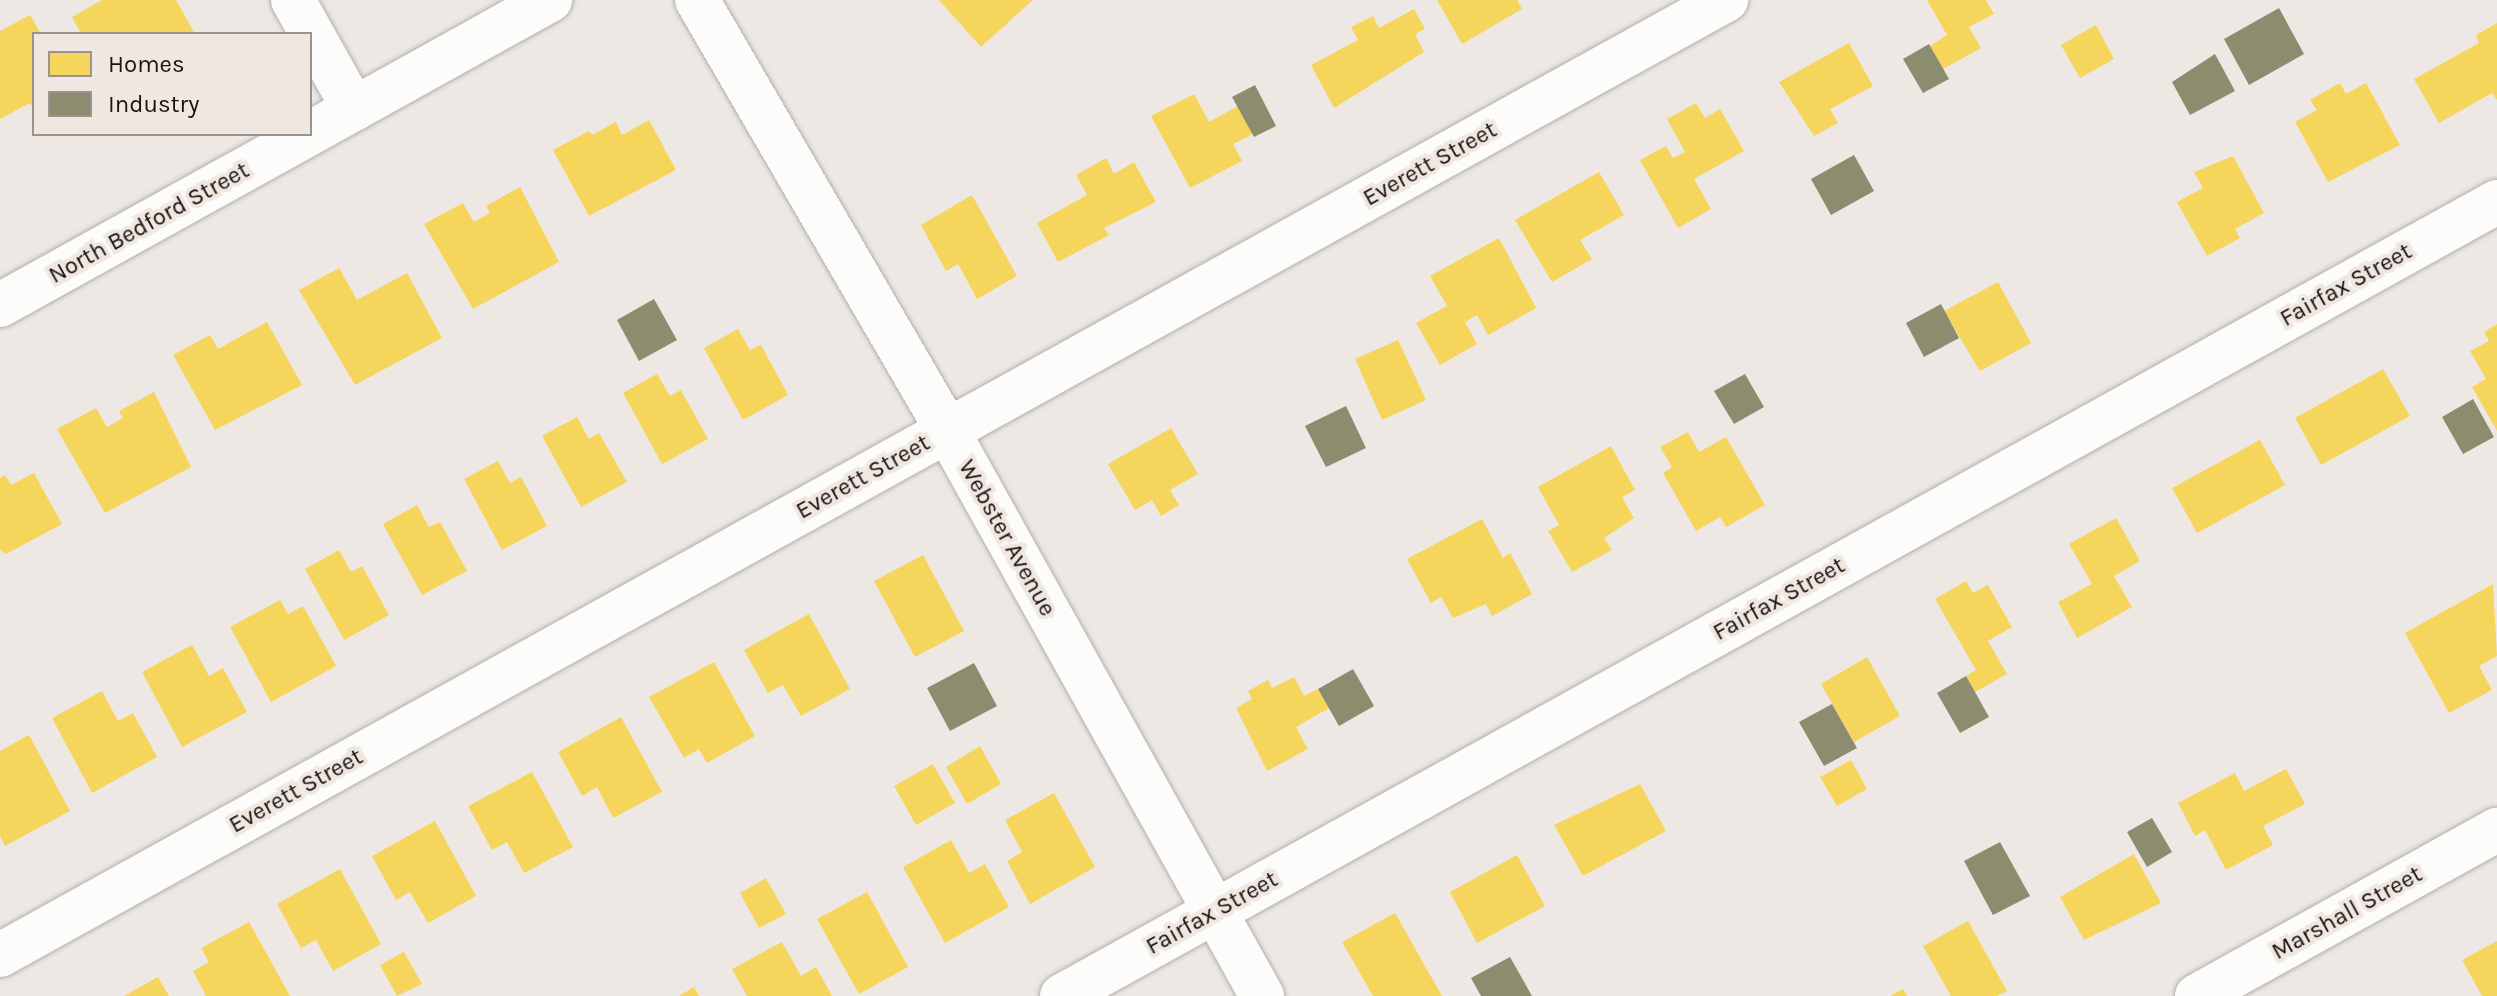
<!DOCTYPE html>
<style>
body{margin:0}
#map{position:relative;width:2497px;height:996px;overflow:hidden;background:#eee8e4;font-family:Karla,sans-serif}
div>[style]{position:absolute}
.homes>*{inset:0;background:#f6d55c}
.industry>*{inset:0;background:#8c8c6e}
.roads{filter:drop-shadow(0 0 2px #b3afac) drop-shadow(0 0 2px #b3afac)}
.minor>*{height:44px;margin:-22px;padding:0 22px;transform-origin:22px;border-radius:22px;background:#fcfcfb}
span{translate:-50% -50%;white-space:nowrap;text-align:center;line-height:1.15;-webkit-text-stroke:8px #f1e7e1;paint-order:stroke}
.street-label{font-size:24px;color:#181412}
.legend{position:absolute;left:32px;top:32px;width:280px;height:104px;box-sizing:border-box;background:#f1e7e1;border:2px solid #9a938e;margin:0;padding:10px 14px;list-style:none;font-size:24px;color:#181412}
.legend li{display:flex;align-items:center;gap:16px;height:40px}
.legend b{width:40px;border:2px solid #9a938e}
</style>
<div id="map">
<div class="homes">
<div style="clip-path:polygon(102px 0,176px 0,195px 34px,81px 34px,72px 17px)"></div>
<div style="clip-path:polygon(939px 0,1033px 0,981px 47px)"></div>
<div style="clip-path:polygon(1437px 0,1517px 0,1522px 9px,1462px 44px)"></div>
<div style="clip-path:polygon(1927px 0,1986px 0,1994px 14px,1969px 27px,1981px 48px,1943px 69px,1930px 46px,1947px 35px)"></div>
<div style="clip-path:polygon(1414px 9px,1425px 29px,1415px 34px,1424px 52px,1334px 108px,1311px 65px,1358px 40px,1351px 27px,1373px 16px,1379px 28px)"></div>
<div style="clip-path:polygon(30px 15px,41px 34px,34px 34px,34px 110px,30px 103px,0 119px,0 31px)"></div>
<div style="clip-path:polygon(2497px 23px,2497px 100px,2492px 93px,2439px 123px,2414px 79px,2479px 43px,2476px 35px)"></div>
<div style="clip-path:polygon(2096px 25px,2114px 59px,2080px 78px,2061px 45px)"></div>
<div style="clip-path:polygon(1849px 43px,1873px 86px,1830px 109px,1838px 123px,1814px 136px,1779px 82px)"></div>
<div style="clip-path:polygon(2340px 83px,2346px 94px,2366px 83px,2400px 145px,2328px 182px,2295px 122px,2317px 110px,2310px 100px)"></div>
<div style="clip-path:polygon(1194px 94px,1209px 122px,1238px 106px,1253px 134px,1233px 144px,1242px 161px,1190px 188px,1151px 116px)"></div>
<div style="clip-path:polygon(1696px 103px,1705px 118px,1720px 109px,1744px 151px,1694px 179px,1711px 209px,1678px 228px,1640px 160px,1666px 146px,1673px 158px,1685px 152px,1667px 119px)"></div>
<div style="clip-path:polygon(649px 120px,676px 170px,589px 216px,553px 150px,589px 131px,592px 135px,616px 122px,622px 135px)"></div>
<div style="clip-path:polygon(2233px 156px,2264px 213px,2235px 229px,2240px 238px,2207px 256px,2177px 202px,2203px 188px,2194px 172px)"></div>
<div style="clip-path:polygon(1106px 158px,1114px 174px,1134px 162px,1156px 202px,1104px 228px,1109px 235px,1058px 262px,1037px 223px,1087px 195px,1076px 175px)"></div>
<div style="clip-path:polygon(1599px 172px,1624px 215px,1580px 240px,1592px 259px,1552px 282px,1515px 220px)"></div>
<div style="clip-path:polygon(520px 187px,559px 262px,473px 309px,424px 224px,463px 203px,474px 222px,490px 213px,486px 206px)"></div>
<div style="clip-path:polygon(972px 195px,1017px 276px,977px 299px,958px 264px,946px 271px,921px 225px)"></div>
<div style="clip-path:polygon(1499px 238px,1536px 308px,1488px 335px,1477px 315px,1465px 322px,1477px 344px,1440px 365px,1416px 323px,1447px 306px,1430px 276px)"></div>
<div style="clip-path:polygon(339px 268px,357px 300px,407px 273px,442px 338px,355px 385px,299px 290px)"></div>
<div style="clip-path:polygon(1998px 282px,2031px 343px,1980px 371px,1944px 311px)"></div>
<div style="clip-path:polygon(267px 322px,302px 385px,215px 430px,173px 355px,210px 335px,218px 349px)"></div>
<div style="clip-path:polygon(2497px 324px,2497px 431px,2472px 387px,2486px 379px,2470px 351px,2489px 341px,2484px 332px)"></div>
<div style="clip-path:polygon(738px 329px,750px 350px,761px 345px,788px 395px,743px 420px,704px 348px)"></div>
<div style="clip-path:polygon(1398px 340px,1426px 400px,1382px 420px,1355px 359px)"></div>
<div style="clip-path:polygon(2383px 369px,2410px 416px,2321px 465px,2295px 418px)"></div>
<div style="clip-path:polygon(657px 374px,670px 396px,681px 390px,708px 439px,662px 464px,623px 393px)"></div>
<div style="clip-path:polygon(154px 392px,191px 467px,105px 513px,57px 429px,96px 408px,107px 427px,123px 418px,119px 411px)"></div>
<div style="clip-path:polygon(577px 417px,589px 439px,599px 433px,627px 482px,581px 507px,542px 436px)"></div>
<div style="clip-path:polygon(1171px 428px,1198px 474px,1170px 490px,1179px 505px,1161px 516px,1152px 500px,1135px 510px,1108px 464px)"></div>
<div style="clip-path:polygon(1688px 432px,1699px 452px,1726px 437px,1765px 505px,1726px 527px,1720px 517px,1696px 531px,1663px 473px,1672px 467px,1660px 447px)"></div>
<div style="clip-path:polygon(2260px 440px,2285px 485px,2197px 533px,2172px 488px)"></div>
<div style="clip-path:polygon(1611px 446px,1635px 490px,1622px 497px,1634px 518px,1604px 538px,1612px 550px,1572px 572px,1548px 531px,1559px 525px,1538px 487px)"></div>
<div style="clip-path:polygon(498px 461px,510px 483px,521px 477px,547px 526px,502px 550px,464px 479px)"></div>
<div style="clip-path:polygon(34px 473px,62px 524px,6px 554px,0 550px,0 478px,5px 475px,11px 485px)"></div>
<div style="clip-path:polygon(417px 505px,429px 527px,440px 522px,467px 571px,422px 595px,383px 524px)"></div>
<div style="clip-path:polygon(2116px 518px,2140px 561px,2114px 576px,2132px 607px,2077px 638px,2058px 602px,2092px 584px,2069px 544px)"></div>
<div style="clip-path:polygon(1482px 519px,1503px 558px,1510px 553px,1532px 594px,1492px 616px,1486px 604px,1453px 618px,1441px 597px,1431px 603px,1407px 559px)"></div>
<div style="clip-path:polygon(339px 550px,351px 572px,362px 566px,389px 615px,344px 640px,305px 569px)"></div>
<div style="clip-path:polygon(923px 555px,964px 631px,915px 657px,874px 581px)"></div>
<div style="clip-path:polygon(1966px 581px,1973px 593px,1988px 585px,2012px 627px,1988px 641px,2007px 674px,1975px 692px,1966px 676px,1976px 670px,1935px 599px)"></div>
<div style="clip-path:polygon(2493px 584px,2497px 656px,2479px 666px,2492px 690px,2449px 713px,2405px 633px)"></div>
<div style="clip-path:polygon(280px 600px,288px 614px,303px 606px,336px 666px,271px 702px,230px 627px)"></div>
<div style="clip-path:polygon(809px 614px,850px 689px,801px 716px,783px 685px,768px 693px,744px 650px)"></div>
<div style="clip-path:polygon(192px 645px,209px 676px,223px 668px,247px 712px,182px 747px,142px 672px)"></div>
<div style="clip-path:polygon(1867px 657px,1900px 716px,1854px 742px,1821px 684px)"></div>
<div style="clip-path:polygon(714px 662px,755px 736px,707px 763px,699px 749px,684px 758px,649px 697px)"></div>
<div style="clip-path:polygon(1294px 677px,1304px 696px,1318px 689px,1329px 708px,1296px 727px,1308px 749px,1267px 771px,1236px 708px,1252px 699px,1248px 691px,1268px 680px,1272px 688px)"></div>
<div style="clip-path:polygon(102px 691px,118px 721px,133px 713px,157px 757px,92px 793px,52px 718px)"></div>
<div style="clip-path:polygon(621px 717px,662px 792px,613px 818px,597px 787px,582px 796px,558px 752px)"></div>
<div style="clip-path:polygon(29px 735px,70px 811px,5px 846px,0 836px,0 751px)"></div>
<div style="clip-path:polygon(980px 746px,1001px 784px,967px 804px,946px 767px)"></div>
<div style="clip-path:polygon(1851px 760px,1867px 789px,1837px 806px,1820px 777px)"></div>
<div style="clip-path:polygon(933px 764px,955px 803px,916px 825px,894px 786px)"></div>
<div style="clip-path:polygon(2286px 769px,2305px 804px,2263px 826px,2273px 845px,2226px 870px,2205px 830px,2195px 836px,2178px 803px,2235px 773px,2244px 791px)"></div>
<div style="clip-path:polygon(532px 772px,573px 847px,524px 873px,507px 842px,492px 850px,468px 806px)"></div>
<div style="clip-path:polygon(1640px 784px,1666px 831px,1583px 876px,1554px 825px)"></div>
<div style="clip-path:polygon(1054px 793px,1095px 867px,1030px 904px,1007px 861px,1022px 852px,1005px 820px)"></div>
<div style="clip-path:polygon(435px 821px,476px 896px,428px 923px,410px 892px,396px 900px,372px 856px)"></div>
<div style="clip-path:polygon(951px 840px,969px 873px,985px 864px,1009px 907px,945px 943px,903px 867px)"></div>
<div style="clip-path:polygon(2134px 854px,2161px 903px,2084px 940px,2060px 897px)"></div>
<div style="clip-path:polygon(1517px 855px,1545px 906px,1477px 943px,1450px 892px)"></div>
<div style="clip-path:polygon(340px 869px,381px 944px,333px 971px,316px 940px,301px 948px,277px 904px)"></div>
<div style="clip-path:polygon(766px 878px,786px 914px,759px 928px,740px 893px)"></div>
<div style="clip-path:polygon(867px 892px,908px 967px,859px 994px,817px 919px)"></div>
<div style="clip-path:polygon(1395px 913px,1442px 996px,1373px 996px,1342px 942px)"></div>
<div style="clip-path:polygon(1968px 921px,2007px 991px,1997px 996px,1951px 996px,1923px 946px)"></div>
<div style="clip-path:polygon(249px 922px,290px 996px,206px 996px,193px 971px,209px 962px,201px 948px)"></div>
<div style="clip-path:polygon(2497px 941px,2497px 996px,2482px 996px,2462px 960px)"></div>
<div style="clip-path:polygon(782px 942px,801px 976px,816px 967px,832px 996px,747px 996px,732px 969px)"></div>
<div style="clip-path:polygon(404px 952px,422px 984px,397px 996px,380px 965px)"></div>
<div style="clip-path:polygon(158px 977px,169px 996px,124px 996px)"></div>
<div style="clip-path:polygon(694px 987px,699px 996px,679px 996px)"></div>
<div style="clip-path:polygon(1903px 989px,1907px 996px,1890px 996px)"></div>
</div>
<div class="industry">
<div style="clip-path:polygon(2279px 8px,2304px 54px,2249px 85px,2224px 39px)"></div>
<div style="clip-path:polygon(1929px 44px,1949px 79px,1923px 93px,1903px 59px)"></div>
<div style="clip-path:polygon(2215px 54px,2235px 91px,2190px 115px,2172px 82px)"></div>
<div style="clip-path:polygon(1255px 85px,1276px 126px,1254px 137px,1232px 97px)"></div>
<div style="clip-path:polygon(1854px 155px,1874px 191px,1831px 215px,1811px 179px)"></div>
<div style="clip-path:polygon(654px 299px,677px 340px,639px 361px,617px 320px)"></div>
<div style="clip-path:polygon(1941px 304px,1959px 338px,1924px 357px,1906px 323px)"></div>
<div style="clip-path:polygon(1745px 374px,1764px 407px,1734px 424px,1714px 391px)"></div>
<div style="clip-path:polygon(2473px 399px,2494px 437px,2463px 454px,2442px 417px)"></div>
<div style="clip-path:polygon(1346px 406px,1366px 448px,1326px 467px,1305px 426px)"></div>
<div style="clip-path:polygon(974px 663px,997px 706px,950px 731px,927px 688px)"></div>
<div style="clip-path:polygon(1353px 669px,1374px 706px,1339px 726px,1318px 689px)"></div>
<div style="clip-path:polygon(1966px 676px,1989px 717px,1960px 733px,1937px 693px)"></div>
<div style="clip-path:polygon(1832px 704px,1857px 748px,1824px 766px,1799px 722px)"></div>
<div style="clip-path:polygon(2152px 818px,2172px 852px,2147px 867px,2127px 832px)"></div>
<div style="clip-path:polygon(2000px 842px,2030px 896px,1993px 915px,1964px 861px)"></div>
<div style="clip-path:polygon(1510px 957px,1532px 996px,1481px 996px,1471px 978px)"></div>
</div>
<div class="roads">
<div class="minor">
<div style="left:293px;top:0;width:125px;rotate:60.8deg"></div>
<div style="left:697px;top:0;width:497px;rotate:59.8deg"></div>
<div style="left:947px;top:430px;width:648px;rotate:60.9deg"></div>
<div style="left:0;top:305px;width:629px;rotate:-29.01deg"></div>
<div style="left:0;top:955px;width:1973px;rotate:-28.96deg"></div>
<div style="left:1062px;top:996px;width:1640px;rotate:-28.96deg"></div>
<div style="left:2197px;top:996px;width:343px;rotate:-29deg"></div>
</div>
</div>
<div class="street-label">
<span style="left:1430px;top:164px;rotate:-29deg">Everett Street</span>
<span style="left:149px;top:223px;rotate:-29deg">North Bedford Street</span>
<span style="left:2346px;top:285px;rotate:-29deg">Fairfax Street</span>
<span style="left:863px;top:477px;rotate:-29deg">Everett Street</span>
<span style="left:1007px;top:538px;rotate:61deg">Webster Avenue</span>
<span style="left:1779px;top:599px;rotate:-29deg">Fairfax Street</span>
<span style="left:296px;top:791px;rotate:-29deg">Everett Street</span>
<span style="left:1212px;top:913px;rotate:-29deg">Fairfax Street</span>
<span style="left:2347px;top:913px;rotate:-29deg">Marshall Street</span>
</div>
<ul class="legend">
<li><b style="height:22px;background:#f6d55c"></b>Homes</li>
<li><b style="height:22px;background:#8c8c6e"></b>Industry</li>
</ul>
</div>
